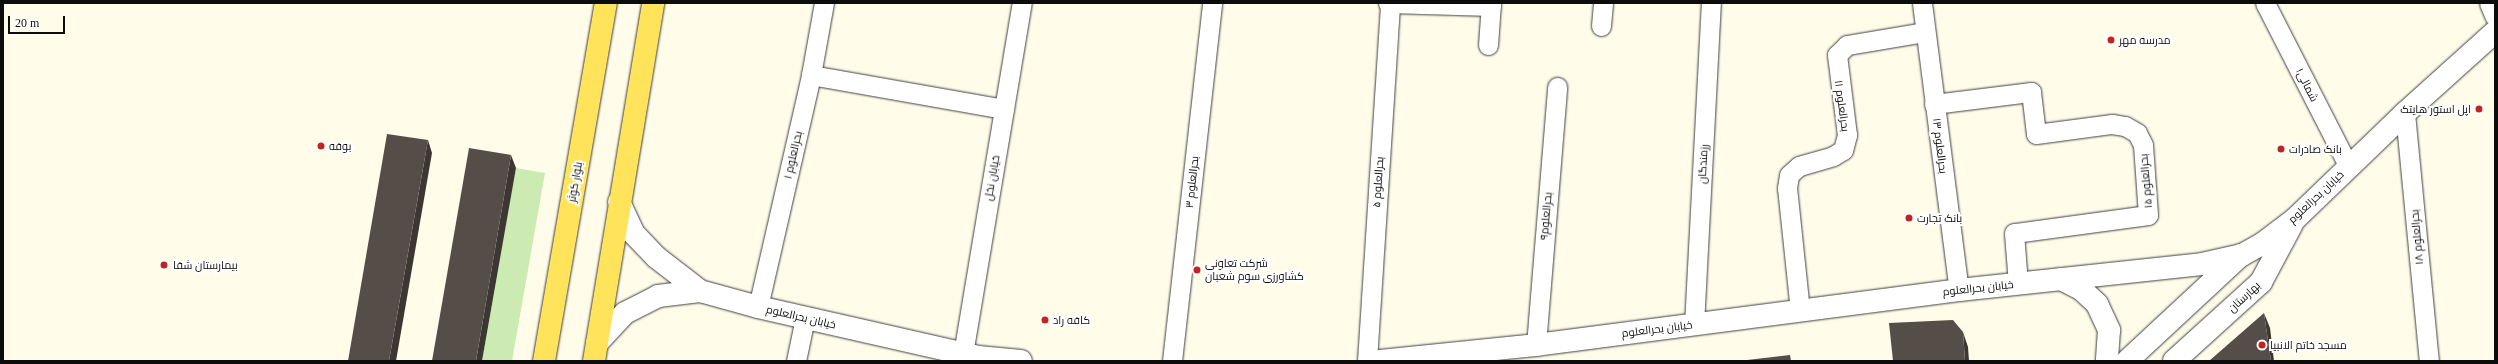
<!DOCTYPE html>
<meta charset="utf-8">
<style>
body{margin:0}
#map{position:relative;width:2498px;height:364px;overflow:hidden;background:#fffdea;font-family:"Times New Roman",Cairo,serif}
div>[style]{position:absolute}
.green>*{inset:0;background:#cbebb3}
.roads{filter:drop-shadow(0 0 1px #3f3f3f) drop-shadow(0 0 1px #3f3f3f)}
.minor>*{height:19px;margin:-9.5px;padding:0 9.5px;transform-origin:9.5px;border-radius:9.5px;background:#fff}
.tertiary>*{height:22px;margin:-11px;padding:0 11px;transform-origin:11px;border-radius:11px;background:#fff}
.primary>*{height:22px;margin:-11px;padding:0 11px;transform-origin:11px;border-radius:11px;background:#ffe45b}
.shaded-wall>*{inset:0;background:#3c3732}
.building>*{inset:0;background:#554e48}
.dots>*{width:11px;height:11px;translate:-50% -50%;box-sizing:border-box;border:2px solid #fff;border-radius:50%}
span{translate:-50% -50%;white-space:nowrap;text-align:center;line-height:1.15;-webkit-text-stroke:4px #fff;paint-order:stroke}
.poi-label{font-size:11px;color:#0c0c0c}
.left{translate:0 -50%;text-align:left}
.right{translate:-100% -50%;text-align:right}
.street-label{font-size:11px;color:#0c0c0c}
.frame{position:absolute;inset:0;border:4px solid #0c0c0c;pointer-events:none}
.scale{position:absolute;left:8px;top:16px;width:57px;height:18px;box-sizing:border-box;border:2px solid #0c0c0c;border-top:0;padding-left:5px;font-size:12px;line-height:14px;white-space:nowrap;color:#0c0c0c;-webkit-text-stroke:3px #fff;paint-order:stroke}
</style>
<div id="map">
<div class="green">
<div style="clip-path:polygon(516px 168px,545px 173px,512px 361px,482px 361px)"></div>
</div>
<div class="roads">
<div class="minor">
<div style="left:1388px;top:3px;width:103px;rotate:1.7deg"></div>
<div style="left:1922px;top:3px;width:289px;rotate:82.7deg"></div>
<div style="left:2265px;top:3px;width:184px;rotate:62.9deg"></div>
<div style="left:2489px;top:3px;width:15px;rotate:67deg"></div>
<div style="left:1601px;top:26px;width:23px;rotate:-85deg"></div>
<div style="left:1488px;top:45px;width:42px;rotate:-85.9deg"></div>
<div style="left:811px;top:75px;width:196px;rotate:10deg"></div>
<div style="left:1934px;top:104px;width:98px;rotate:-7.1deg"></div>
<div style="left:2031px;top:92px;width:42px;rotate:83.2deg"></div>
<div style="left:2036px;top:134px;width:77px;rotate:-7.5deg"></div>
<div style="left:2112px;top:124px;width:13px;rotate:9deg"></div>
<div style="left:2125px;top:126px;width:14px;rotate:30deg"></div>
<div style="left:2137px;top:133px;width:13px;rotate:63deg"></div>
<div style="left:2143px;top:145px;width:70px;rotate:85.9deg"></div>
<div style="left:2148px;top:215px;width:135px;rotate:172.3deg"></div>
<div style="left:2014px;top:233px;width:51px;rotate:85.5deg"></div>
<div style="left:2405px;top:113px;width:249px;rotate:84.5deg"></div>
<div style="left:758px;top:307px;width:238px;rotate:-77.1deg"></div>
<div style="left:811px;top:75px;width:73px;rotate:-79.8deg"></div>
<div style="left:1800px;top:311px;width:124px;rotate:-96deg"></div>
<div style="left:1787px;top:188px;width:13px;rotate:-81deg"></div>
<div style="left:1789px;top:175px;width:13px;rotate:-42deg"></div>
<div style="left:1799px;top:166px;width:35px;rotate:-16deg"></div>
<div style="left:1833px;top:156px;width:12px;rotate:-31deg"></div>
<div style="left:1843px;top:150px;width:16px;rotate:-75deg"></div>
<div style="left:1847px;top:135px;width:81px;rotate:-97.1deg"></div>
<div style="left:1837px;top:55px;width:14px;rotate:-45deg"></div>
<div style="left:1847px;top:45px;width:79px;rotate:-9.5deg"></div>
<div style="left:1694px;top:325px;width:322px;rotate:-87deg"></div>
<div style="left:1536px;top:345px;width:259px;rotate:-85.3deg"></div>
<div style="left:963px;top:354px;width:356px;rotate:-80.5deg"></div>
<div style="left:796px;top:361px;width:44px;rotate:-78.2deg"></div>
<div style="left:1172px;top:361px;width:360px;rotate:-83.6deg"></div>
<div style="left:1367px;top:361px;width:359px;rotate:-86.3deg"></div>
</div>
<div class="tertiary">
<div style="left:619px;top:202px;width:35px;rotate:65deg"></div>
<div style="left:634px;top:234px;width:32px;rotate:46deg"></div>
<div style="left:656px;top:257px;width:56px;rotate:37.7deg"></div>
<div style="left:2061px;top:279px;width:22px;rotate:27deg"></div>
<div style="left:2081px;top:289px;width:22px;rotate:43deg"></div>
<div style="left:2097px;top:304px;width:29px;rotate:65deg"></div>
<div style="left:2109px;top:330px;width:31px;rotate:94deg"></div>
<div style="left:597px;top:343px;width:41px;rotate:-47deg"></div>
<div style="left:625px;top:313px;width:37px;rotate:-27deg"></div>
<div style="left:658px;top:296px;width:42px;rotate:-6.8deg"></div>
<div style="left:700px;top:291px;width:60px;rotate:15.4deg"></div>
<div style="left:758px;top:307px;width:226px;rotate:12.8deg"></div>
<div style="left:978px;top:357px;width:43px;rotate:5.3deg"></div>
<div style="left:1379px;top:361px;width:158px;rotate:-5.8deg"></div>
<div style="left:1536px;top:345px;width:427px;rotate:-7.4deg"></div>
<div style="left:1959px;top:290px;width:244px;rotate:-6.1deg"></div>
<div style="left:2202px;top:264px;width:41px;rotate:-12.7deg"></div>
<div style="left:2242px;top:255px;width:23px;rotate:-29deg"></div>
<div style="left:2262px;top:244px;width:41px;rotate:-37.1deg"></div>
<div style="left:2295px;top:219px;width:153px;rotate:-43.9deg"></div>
<div style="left:2405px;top:113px;width:121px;rotate:-42deg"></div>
<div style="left:2127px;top:361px;width:156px;rotate:-42.9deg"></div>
<div style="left:2174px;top:361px;width:118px;rotate:-42.2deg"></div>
<div style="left:2261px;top:282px;width:64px;rotate:-61.8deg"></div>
</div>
<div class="primary">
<div style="left:544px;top:361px;width:363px;rotate:-80.2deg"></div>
<div style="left:594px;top:361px;width:363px;rotate:-80.6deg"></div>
</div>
</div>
<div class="shaded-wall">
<div style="clip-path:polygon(428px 140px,432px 153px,396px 361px,389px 361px)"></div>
<div style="clip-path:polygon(511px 155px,516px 168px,482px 361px,476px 361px)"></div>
<div style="clip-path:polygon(2264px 313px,2270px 328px,2274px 361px,2271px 361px)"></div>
<div style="clip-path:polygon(1963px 332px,1968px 347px,1969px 361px,1965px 361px)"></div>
</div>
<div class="building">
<div style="clip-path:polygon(387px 134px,428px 140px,389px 361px,348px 361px)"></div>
<div style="clip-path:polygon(469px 148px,511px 155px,476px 361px,432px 361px)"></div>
<div style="clip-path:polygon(2264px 313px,2271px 361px,2209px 361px)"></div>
<div style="clip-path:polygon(1953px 320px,1963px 332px,1965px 361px,1893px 361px,1889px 323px)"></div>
<div style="clip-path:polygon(1790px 355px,1791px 361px,1747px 361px,1747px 360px)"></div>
</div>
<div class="dots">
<div style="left:2111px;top:40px;background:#c1231e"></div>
<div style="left:2479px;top:109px;background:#c1231e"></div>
<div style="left:321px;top:146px;background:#c1231e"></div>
<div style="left:2281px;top:149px;background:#c1231e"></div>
<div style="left:1909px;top:218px;background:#c1231e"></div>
<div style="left:164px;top:265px;background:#c1231e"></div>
<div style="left:1197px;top:270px;background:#c1231e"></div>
<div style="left:1045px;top:320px;background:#c1231e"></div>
<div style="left:2262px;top:345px;background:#c1231e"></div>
</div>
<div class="poi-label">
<span class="left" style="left:2119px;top:40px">مدرسه مهر</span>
<span class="right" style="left:2471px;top:109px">اپل استور هایتک</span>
<span class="left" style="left:329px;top:146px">بوفه</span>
<span class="left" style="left:2289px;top:149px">بانک صادرات</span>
<span class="left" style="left:1917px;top:218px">بانک تجارت</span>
<span class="left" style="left:1205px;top:270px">شرکت تعاونی<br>کشاورزی سوم شعبان</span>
<span class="left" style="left:173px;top:265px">بیمارستان شفا</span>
<span class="left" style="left:1053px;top:320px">کافه راد</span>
<span class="left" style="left:2270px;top:345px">مسجد خاتم الانبیا</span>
</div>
<div class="street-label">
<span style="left:2307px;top:85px;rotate:63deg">شمالی۱</span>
<span style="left:1842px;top:106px;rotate:82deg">بحرالعلوم ۱۱</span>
<span style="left:1940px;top:146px;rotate:83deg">بحرالعلوم ۱۳</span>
<span style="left:793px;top:155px;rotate:-77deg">بحرالعلوم ۱</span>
<span style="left:1703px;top:164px;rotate:-87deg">رزمندگان</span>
<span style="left:992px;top:178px;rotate:-80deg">خیابان نخل</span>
<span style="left:2146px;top:181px;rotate:-95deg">بحرالعلوم ۱۵</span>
<span style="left:575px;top:182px;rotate:-80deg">بلوار کوثر</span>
<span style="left:1192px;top:182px;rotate:-84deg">بحرالعلوم ۳</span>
<span style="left:1378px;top:182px;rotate:-86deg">بحرالعلوم ۵</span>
<span style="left:2316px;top:197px;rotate:-43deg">خیابان بحرالعلوم</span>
<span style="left:1546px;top:216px;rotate:-85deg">بحرالعلوم۹</span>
<span style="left:2417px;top:237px;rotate:-95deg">بحرالعلوم ۱۸</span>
<span style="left:1978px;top:288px;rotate:-6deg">خیابان بحرالعلوم</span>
<span style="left:2244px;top:297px;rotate:-43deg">بهارستان</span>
<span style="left:801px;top:317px;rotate:13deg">خیابان بحرالعلوم</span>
<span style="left:1657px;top:329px;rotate:-7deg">خیابان بحرالعلوم</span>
</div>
<div class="frame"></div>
<div class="scale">20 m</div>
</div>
